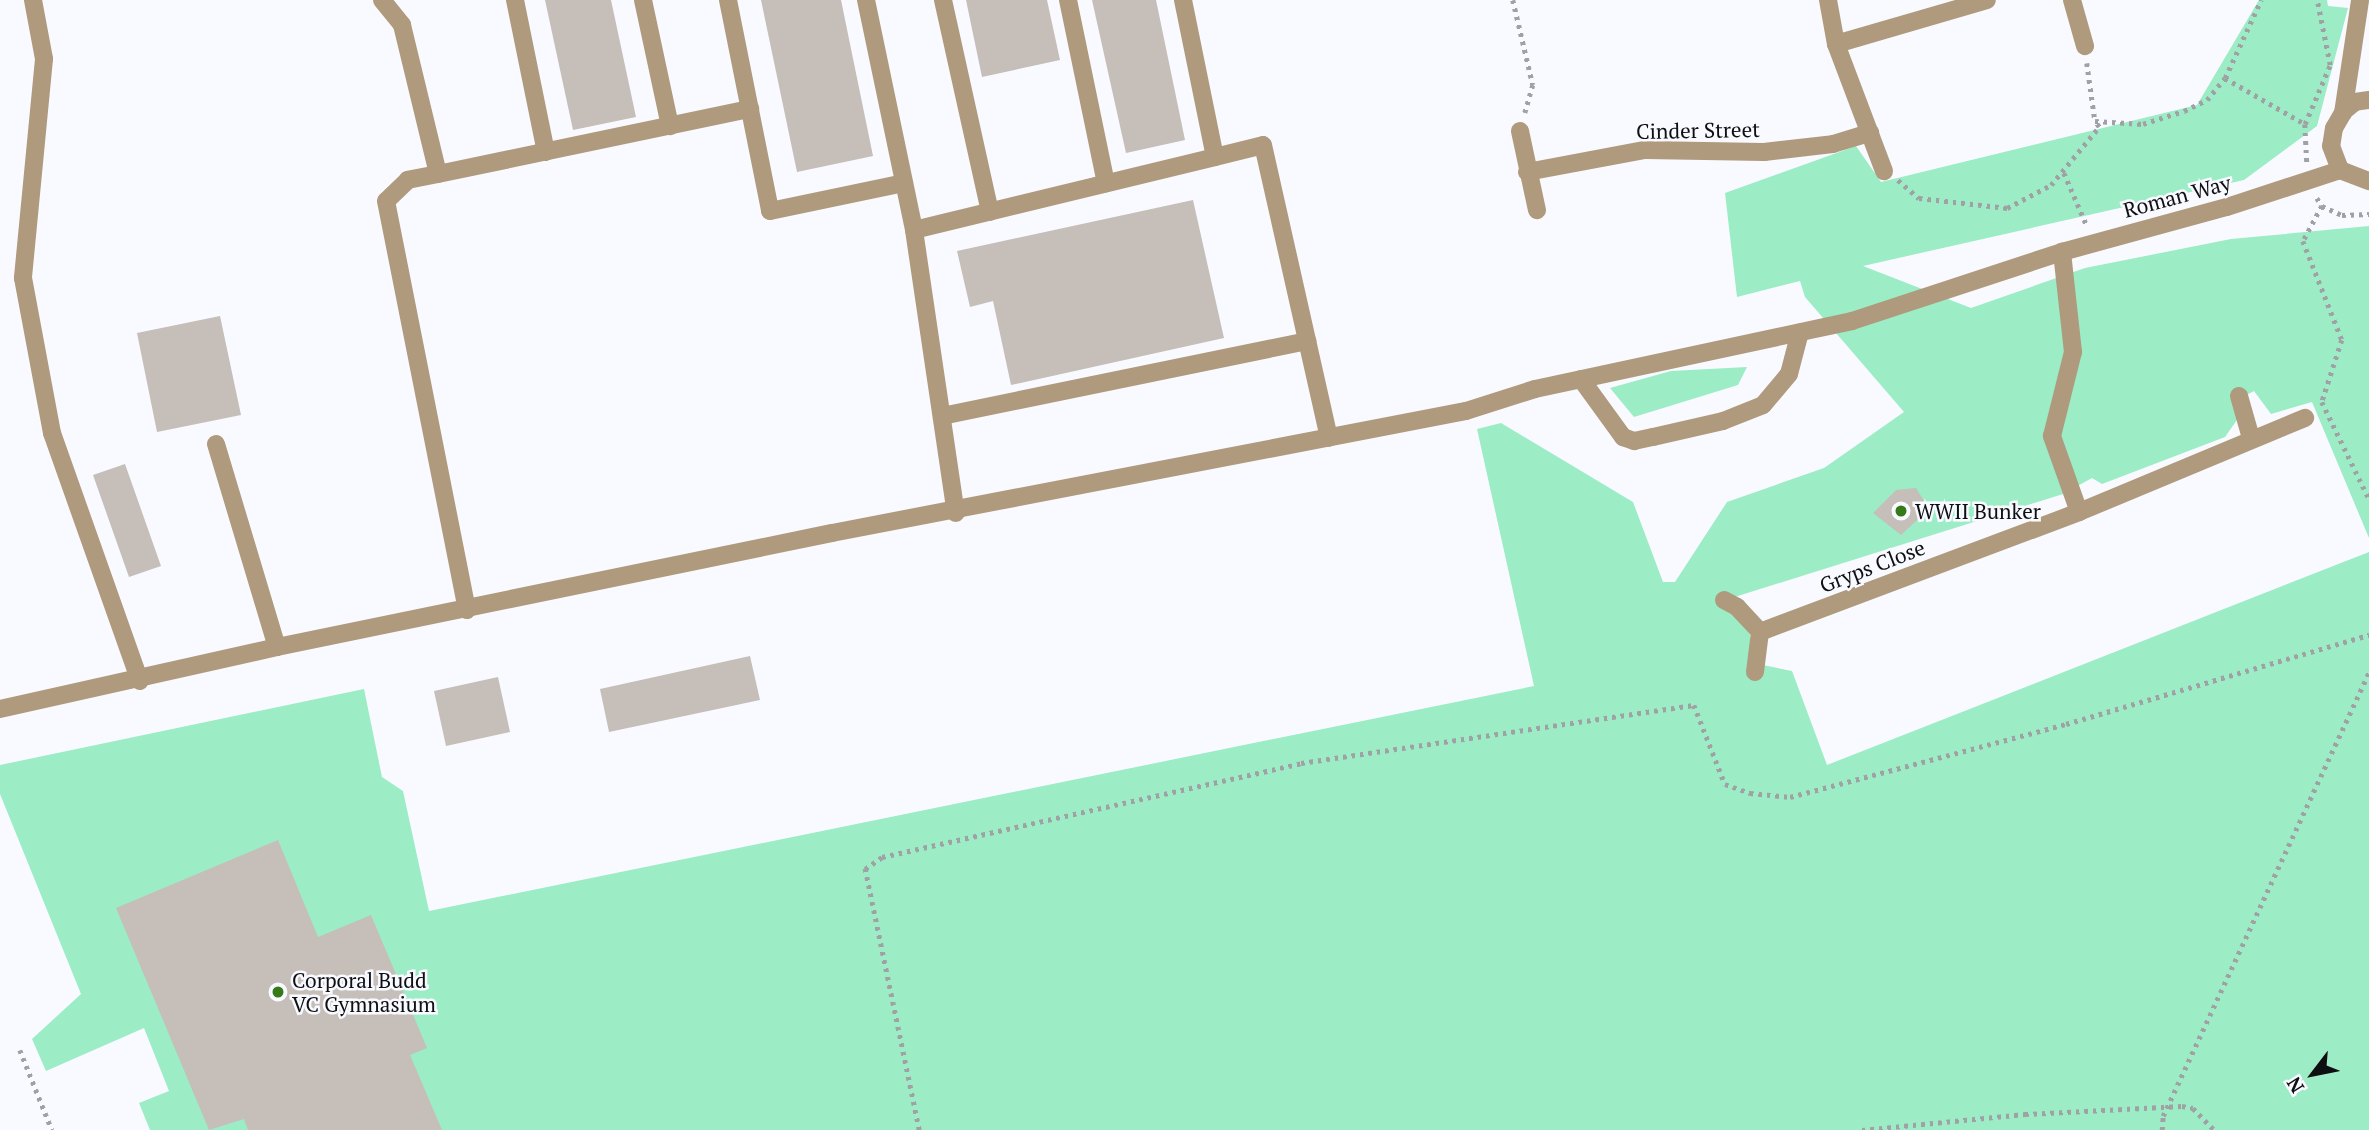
<!DOCTYPE html>
<style>
body{margin:0}
#map{position:relative;width:2369px;height:1130px;overflow:hidden;background:#f9faff;font-family:"PT Serif",serif}
div>[style]{position:absolute}
.green>*{inset:0;background:#9cecc6}
.building>*{inset:0;background:#c5beb9}
.path>*{height:4.5px;margin-top:-2.25px;transform-origin:0;background:repeating-linear-gradient(90deg,#a0a1a5 0 3.5px,transparent 0 8.5px)}
.minor>*{height:18px;margin:-9px;padding:0 9px;transform-origin:9px;border-radius:9px;background:#af9a7d}
.dots>*{width:19px;height:19px;translate:-50% -50%;box-sizing:border-box;border:4px solid #f9faff;border-radius:50%}
span{translate:-50% -50%;white-space:nowrap;text-align:center;line-height:1.15;-webkit-text-stroke:5px #f9faff;paint-order:stroke}
.street-label{font-size:21px;color:#0e0f11}
.poi-label{font-size:21px;color:#0e0f11}
.left{translate:0 -50%;text-align:left}
.north{position:absolute;left:2278px;top:1039px;width:70px;height:70px;-webkit-text-stroke:5px #f9faff;paint-order:stroke;rotate:238deg;font-size:19px;font-weight:700;line-height:28px;text-align:center;color:#0e0f11}
.north::after{content:'';display:block;margin:auto;width:24px;height:32px;background:#0e0f11;clip-path:polygon(50% 0,100% 100%,50% 72%,0 100%)}
</style>
<div id="map">
<div class="green">
<div style="clip-path:polygon(2259px 0,2327px 0,2328px 6px,2348px 8px,2317px 126px,2244px 180px,1863px 266px,1971px 308px,2085px 268px,2231px 239px,2369px 226px,2369px 538px,2312px 402px,2271px 414px,2254px 391px,2237px 400px,2239px 417px,2225px 437px,2102px 484px,2092px 478px,2063px 494px,1722px 601px,1748px 617px,1753px 663px,1792px 671px,1827px 765px,2369px 552px,2369px 1130px,150px 1130px,139px 1103px,169px 1091px,144px 1028px,46px 1071px,32px 1039px,81px 994px,0 794px,0 765px,364px 689px,382px 777px,403px 791px,429px 911px,1534px 686px,1477px 429px,1501px 423px,1633px 502px,1663px 582px,1675px 582px,1727px 502px,1824px 468px,1904px 412px,1805px 297px,1800px 281px,1737px 297px,1725px 193px,1856px 146px,1881px 182px,2197px 105px)"></div>
<div style="clip-path:polygon(1747px 367px,1738px 385px,1634px 417px,1610px 388px,1671px 371px)"></div>
</div>
<div class="building">
<div style="clip-path:polygon(545px 0,611px 0,636px 117px,573px 130px)"></div>
<div style="clip-path:polygon(761px 0,841px 0,873px 156px,797px 172px)"></div>
<div style="clip-path:polygon(966px 0,1047px 0,1060px 60px,982px 77px)"></div>
<div style="clip-path:polygon(1092px 0,1156px 0,1185px 140px,1126px 153px)"></div>
<div style="clip-path:polygon(1193px 200px,1224px 338px,1011px 385px,993px 301px,970px 307px,957px 251px)"></div>
<div style="clip-path:polygon(220px 316px,241px 415px,157px 432px,137px 333px)"></div>
<div style="clip-path:polygon(125px 464px,161px 566px,129px 577px,93px 475px)"></div>
<div style="clip-path:polygon(1916px 488px,1929px 509px,1901px 535px,1873px 513px,1896px 490px)"></div>
<div style="clip-path:polygon(750px 656px,760px 700px,609px 732px,600px 689px)"></div>
<div style="clip-path:polygon(498px 677px,510px 732px,446px 746px,434px 691px)"></div>
<div style="clip-path:polygon(278px 840px,318px 937px,371px 915px,427px 1048px,410px 1055px,442px 1130px,248px 1130px,244px 1119px,209px 1130px,116px 908px)"></div>
</div>
<div class="path">
<div style="left:1513px;top:0;width:87px;rotate:76.8deg"></div>
<div style="left:1533px;top:85px;width:29px;rotate:106deg"></div>
<div style="left:2087px;top:63px;width:59px;rotate:82.1deg"></div>
<div style="left:2095px;top:121px;width:48px;rotate:3.6deg"></div>
<div style="left:2143px;top:124px;width:43px;rotate:-17.6deg"></div>
<div style="left:2184px;top:111px;width:25px;rotate:-26deg"></div>
<div style="left:2207px;top:100px;width:28px;rotate:-51deg"></div>
<div style="left:2225px;top:78px;width:86px;rotate:-65.2deg"></div>
<div style="left:2225px;top:78px;width:92px;rotate:29.9deg"></div>
<div style="left:2305px;top:124px;width:40px;rotate:87.1deg"></div>
<div style="left:2305px;top:124px;width:64px;rotate:-67deg"></div>
<div style="left:2330px;top:65px;width:66px;rotate:-101.3deg"></div>
<div style="left:2064px;top:173px;width:58px;rotate:66.5deg"></div>
<div style="left:1898px;top:180px;width:28px;rotate:41deg"></div>
<div style="left:1919px;top:198px;width:89px;rotate:6.5deg"></div>
<div style="left:2007px;top:208px;width:50px;rotate:-27.6deg"></div>
<div style="left:2051px;top:185px;width:75px;rotate:-50.4deg"></div>
<div style="left:2099px;top:127px;width:7px;rotate:-124deg"></div>
<div style="left:2317px;top:198px;width:9px;rotate:58deg"></div>
<div style="left:2322px;top:206px;width:22px;rotate:24deg"></div>
<div style="left:2342px;top:215px;width:27px;rotate:-2deg"></div>
<div style="left:2322px;top:206px;width:40px;rotate:118deg"></div>
<div style="left:2303px;top:241px;width:106px;rotate:68.5deg"></div>
<div style="left:2342px;top:340px;width:65px;rotate:107.9deg"></div>
<div style="left:2322px;top:402px;width:108px;rotate:64.1deg"></div>
<div style="left:20px;top:1050px;width:86px;rotate:68.2deg"></div>
<div style="left:919px;top:1130px;width:267px;rotate:-101.7deg"></div>
<div style="left:865px;top:869px;width:21px;rotate:-35deg"></div>
<div style="left:882px;top:857px;width:429px;rotate:-12.6deg"></div>
<div style="left:1301px;top:763px;width:397px;rotate:-8.4deg"></div>
<div style="left:1694px;top:705px;width:85px;rotate:68.6deg"></div>
<div style="left:1725px;top:784px;width:27px;rotate:20deg"></div>
<div style="left:1750px;top:793px;width:40px;rotate:5.7deg"></div>
<div style="left:1790px;top:797px;width:285px;rotate:-14.8deg"></div>
<div style="left:2066px;top:724px;width:316px;rotate:-16.4deg"></div>
<div style="left:1862px;top:1130px;width:164px;rotate:-5.6deg"></div>
<div style="left:2025px;top:1114px;width:157px;rotate:-2.9deg"></div>
<div style="left:2182px;top:1106px;width:11px;rotate:10deg"></div>
<div style="left:2193px;top:1108px;width:30px;rotate:46deg"></div>
<div style="left:2162px;top:1130px;width:14px;rotate:-86deg"></div>
<div style="left:2163px;top:1116px;width:489px;rotate:-65.1deg"></div>
</div>
<div class="minor">
<div style="left:33px;top:0;width:60px;rotate:79.4deg"></div>
<div style="left:44px;top:59px;width:220px;rotate:95.5deg"></div>
<div style="left:23px;top:278px;width:158px;rotate:79.4deg"></div>
<div style="left:52px;top:433px;width:263px;rotate:70.5deg"></div>
<div style="left:382px;top:0;width:32px;rotate:51deg"></div>
<div style="left:402px;top:25px;width:153px;rotate:76.4deg"></div>
<div style="left:438px;top:174px;width:319px;rotate:-11.8deg"></div>
<div style="left:515px;top:0;width:155px;rotate:78.5deg"></div>
<div style="left:643px;top:0;width:129px;rotate:77.9deg"></div>
<div style="left:728px;top:0;width:215px;rotate:78.7deg"></div>
<div style="left:770px;top:211px;width:137px;rotate:-11.8deg"></div>
<div style="left:866px;top:0;width:235px;rotate:78.2deg"></div>
<div style="left:914px;top:230px;width:286px;rotate:81.6deg"></div>
<div style="left:943px;top:0;width:217px;rotate:77.5deg"></div>
<div style="left:1068px;top:0;width:187px;rotate:78.3deg"></div>
<div style="left:1183px;top:0;width:160px;rotate:78.5deg"></div>
<div style="left:1215px;top:157px;width:49px;rotate:-14deg"></div>
<div style="left:1263px;top:145px;width:300px;rotate:77.3deg"></div>
<div style="left:1828px;top:0;width:45px;rotate:79.7deg"></div>
<div style="left:1836px;top:44px;width:136px;rotate:69.3deg"></div>
<div style="left:2072px;top:0;width:48px;rotate:74.2deg"></div>
<div style="left:1836px;top:44px;width:157px;rotate:-16.2deg"></div>
<div style="left:2369px;top:100px;width:14px;rotate:172deg"></div>
<div style="left:2355px;top:102px;width:14px;rotate:141deg"></div>
<div style="left:2344px;top:111px;width:20px;rotate:120deg"></div>
<div style="left:2334px;top:128px;width:18px;rotate:99deg"></div>
<div style="left:2331px;top:146px;width:26px;rotate:69deg"></div>
<div style="left:2340px;top:170px;width:31px;rotate:21deg"></div>
<div style="left:2343px;top:113px;width:114px;rotate:-81.4deg"></div>
<div style="left:1520px;top:131px;width:81px;rotate:77.9deg"></div>
<div style="left:1527px;top:172px;width:120px;rotate:-10.6deg"></div>
<div style="left:1645px;top:150px;width:119px;rotate:1deg"></div>
<div style="left:1764px;top:152px;width:69px;rotate:-6.6deg"></div>
<div style="left:1833px;top:144px;width:39px;rotate:-17deg"></div>
<div style="left:438px;top:174px;width:31px;rotate:169deg"></div>
<div style="left:408px;top:180px;width:30px;rotate:136deg"></div>
<div style="left:386px;top:201px;width:417px;rotate:78.8deg"></div>
<div style="left:914px;top:230px;width:310px;rotate:-13.6deg"></div>
<div style="left:1581px;top:379px;width:72px;rotate:54.1deg"></div>
<div style="left:1623px;top:437px;width:12px;rotate:20deg"></div>
<div style="left:1634px;top:441px;width:19px;rotate:-12deg"></div>
<div style="left:1653px;top:437px;width:72px;rotate:-12.9deg"></div>
<div style="left:1723px;top:421px;width:43px;rotate:-21.8deg"></div>
<div style="left:1763px;top:405px;width:40px;rotate:-50deg"></div>
<div style="left:1789px;top:374px;width:43px;rotate:-75.3deg"></div>
<div style="left:2239px;top:396px;width:44px;rotate:74.1deg"></div>
<div style="left:942px;top:416px;width:373px;rotate:-11.6deg"></div>
<div style="left:216px;top:444px;width:212px;rotate:73.3deg"></div>
<div style="left:2079px;top:512px;width:245px;rotate:-22.6deg"></div>
<div style="left:1724px;top:600px;width:15px;rotate:28deg"></div>
<div style="left:1737px;top:607px;width:34px;rotate:47deg"></div>
<div style="left:1760px;top:632px;width:341px;rotate:-20.6deg"></div>
<div style="left:2079px;top:512px;width:81px;rotate:-109.6deg"></div>
<div style="left:2052px;top:436px;width:87px;rotate:-76deg"></div>
<div style="left:2073px;top:352px;width:101px;rotate:-96.3deg"></div>
<div style="left:1755px;top:672px;width:40px;rotate:-82.9deg"></div>
<div style="left:0;top:709px;width:284px;rotate:-12.6deg"></div>
<div style="left:277px;top:647px;width:567px;rotate:-11.61deg"></div>
<div style="left:832px;top:533px;width:646px;rotate:-10.89deg"></div>
<div style="left:1466px;top:411px;width:72px;rotate:-17.7deg"></div>
<div style="left:1535px;top:389px;width:324px;rotate:-12.1deg"></div>
<div style="left:1852px;top:321px;width:221px;rotate:-18.2deg"></div>
<div style="left:2062px;top:252px;width:171px;rotate:-15.3deg"></div>
<div style="left:2227px;top:207px;width:119px;rotate:-18.1deg"></div>
</div>
<div class="dots">
<div style="left:1901px;top:511px;background:#367918"></div>
<div style="left:278px;top:992px;background:#367918"></div>
</div>
<div class="street-label">
<span style="left:1698px;top:130px;rotate:-1deg">Cinder Street</span>
<span style="left:2177px;top:196px;rotate:-15deg">Roman Way</span>
<span style="left:1872px;top:566px;rotate:-21deg">Gryps Close</span>
</div>
<div class="poi-label">
<span class="left" style="left:1915px;top:511px">WWII Bunker</span>
<span class="left" style="left:292px;top:992px">Corporal Budd<br>VC Gymnasium</span>
</div>
<div class="north">N</div>
</div>
